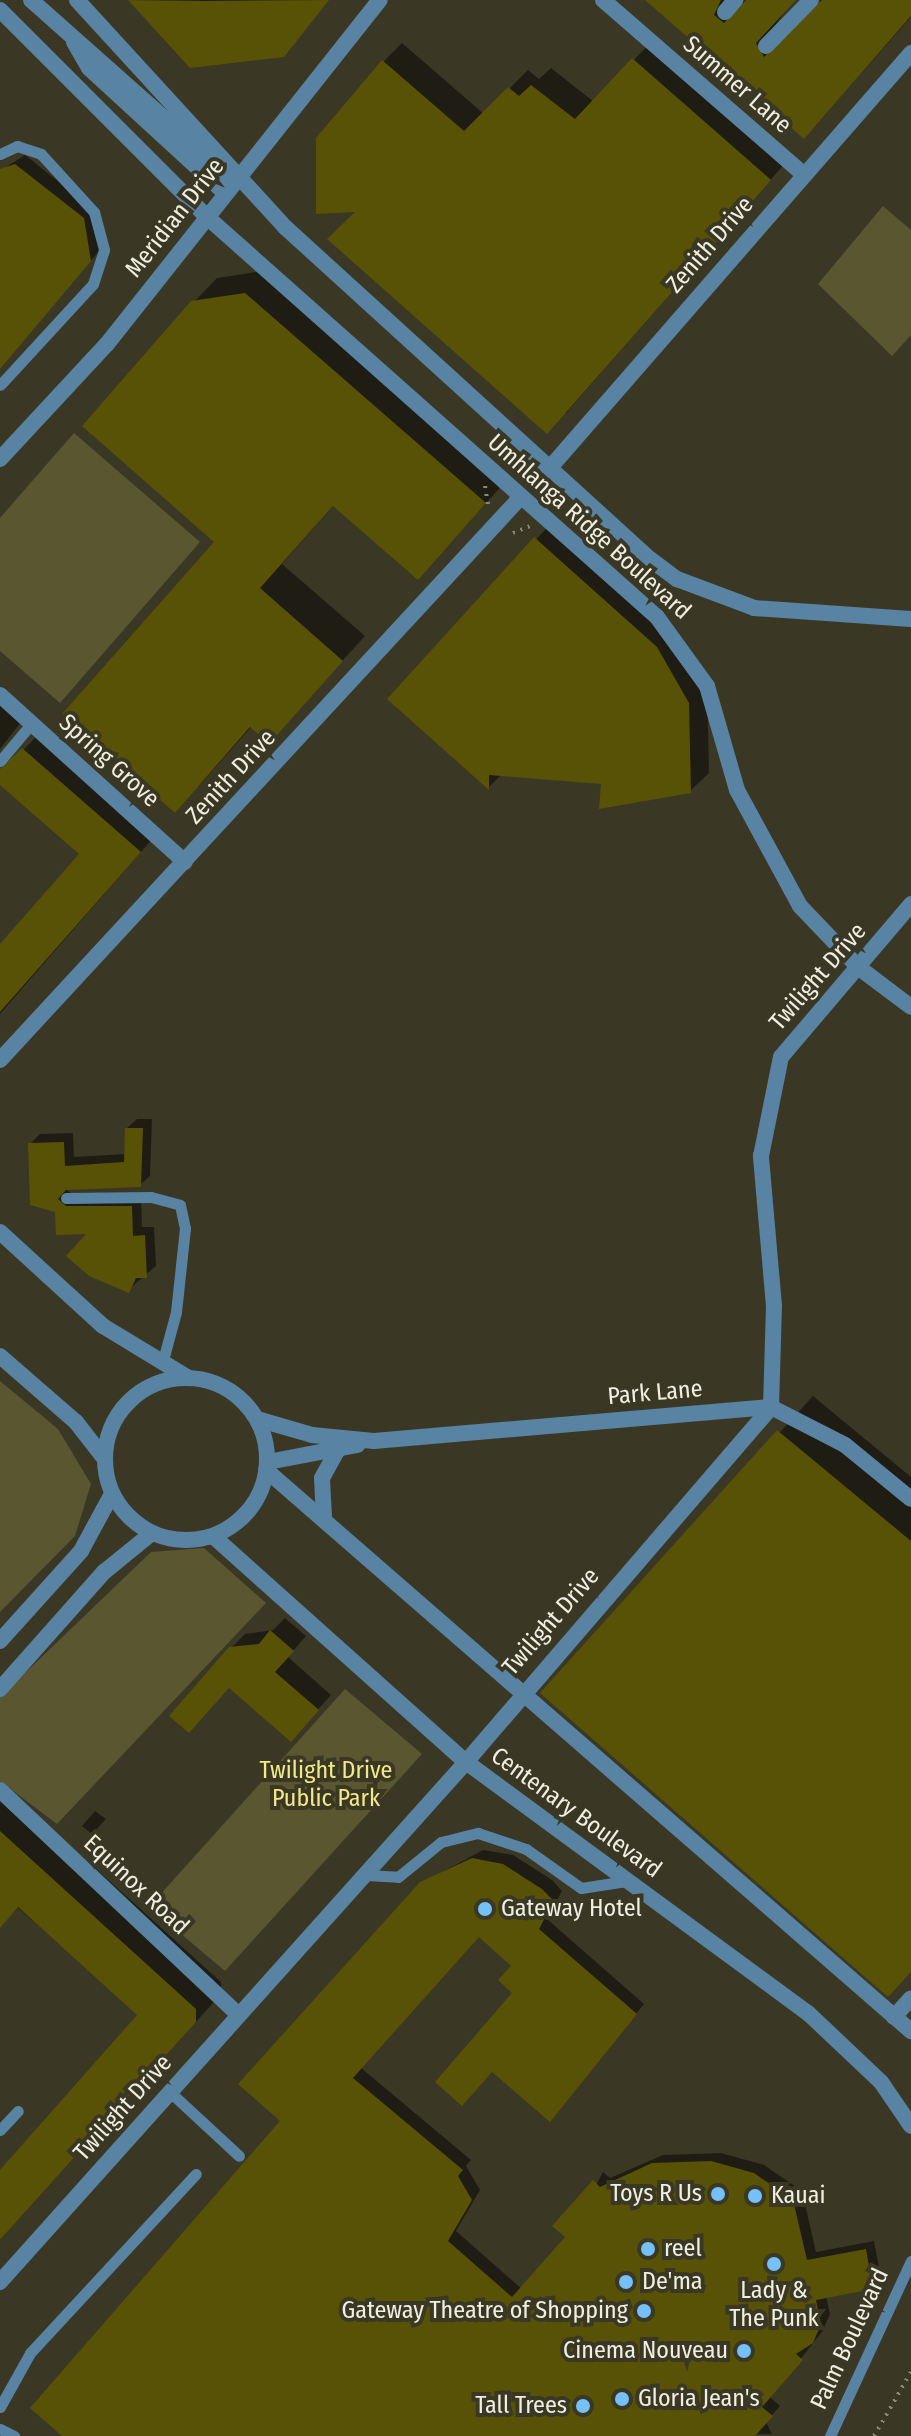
<!DOCTYPE html>
<style>
body{margin:0}
#map{position:relative;width:911px;height:2436px;overflow:hidden;background:#3a3824;font-family:"Fira Sans Condensed",sans-serif}
div>[style]{position:absolute}
.green>*{inset:0;background:#595630}
.shadow>*{inset:0;background:#0007}
.building>*{inset:0;background:#585206}
.path>*{height:4px;margin-top:-2px;transform-origin:0;background:repeating-linear-gradient(90deg,#8b8979 0 2px,transparent 0 8px)}
.service>*{height:11px;margin:-5.5px;padding:0 5.5px;transform-origin:5.5px;border-radius:5.5px;background:#5983a2}
.minor>*{height:16px;margin:-8px;padding:0 8px;transform-origin:8px;border-radius:8px;background:#5983a2}
.minor>.ring{margin:-8px;padding:0;box-sizing:content-box;background:none;border:16px solid #5983a2;border-radius:50%}
.dots>*{width:22px;height:22px;translate:-50% -50%;box-sizing:border-box;border:4px solid #3a3824;border-radius:50%}
span{translate:-50% -50%;white-space:nowrap;text-align:center;line-height:1.15;-webkit-text-stroke:8px #3a3824;paint-order:stroke}
.street-label{font-size:24px;color:#efefe2}
.park-label{font-size:24px;color:#f1e888}
.poi-label{font-size:24px;color:#efefe2}
.left{translate:0 -50%;text-align:left}
.right{translate:-100% -50%;text-align:right}
</style>
<div id="map">
<div class="green">
<div style="clip-path:polygon(883px 206px,911px 230px,911px 335px,892px 356px,818px 284px)"></div>
<div style="clip-path:polygon(74px 433px,200px 542px,60px 703px,0 651px,0 518px)"></div>
<div style="clip-path:polygon(0 1381px,58px 1429px,91px 1484px,75px 1536px,0 1612px)"></div>
<div style="clip-path:polygon(204px 1548px,266px 1603px,57px 1824px,0 1781px,0 1697px,151px 1552px)"></div>
<div style="clip-path:polygon(345px 1689px,422px 1754px,225px 1971px,149px 1907px)"></div>
</div>
<div class="shadow">
<div style="clip-path:polygon(130px 0,328px 0,287px 51px,191px 66px)"></div>
<div style="clip-path:polygon(648px 0,730px 0,735px 12px,745px 0,793px 0,767px 37px,821px 8px,820px 0,911px 0,911px 17px,816px 125px)"></div>
<div style="clip-path:polygon(652px 41px,788px 160px,566px 413px,360px 209px,383px 62px,402px 43px,484px 114px,528px 70px,539px 79px,551px 68px,594px 102px)"></div>
<div style="clip-path:polygon(25px 155px,93px 209px,100px 250px,0 366px,0 171px)"></div>
<div style="clip-path:polygon(269px 270px,508px 479px,418px 578px,334px 505px,282px 564px,365px 636px,269px 741px,252px 726px,198px 787px,217px 542px,193px 303px,217px 278px)"></div>
<div style="clip-path:polygon(554px 520px,675px 629px,707px 683px,709px 773px,690px 791px,502px 774px,489px 787px,390px 699px)"></div>
<div style="clip-path:polygon(0 701px,22px 721px,0 749px)"></div>
<div style="clip-path:polygon(44px 729px,160px 830px,0 1014px,0 947px,82px 854px,23px 750px)"></div>
<div style="clip-path:polygon(137px 1119px,152px 1119px,150px 1176px,140px 1185px,65px 1188px,76px 1198px,141px 1197px,142px 1227px,154px 1227px,156px 1266px,128px 1290px,90px 1232px,57px 1210px,31px 1143px,40px 1134px,73px 1133px,74px 1157px,126px 1154px,127px 1128px)"></div>
<div style="clip-path:polygon(813px 1396px,911px 1477px,911px 1971px,542px 1693px)"></div>
<div style="clip-path:polygon(285px 1618px,306px 1636px,288px 1657px,331px 1695px,304px 1725px,230px 1649px,245px 1634px,273px 1630px)"></div>
<div style="clip-path:polygon(0 1782px,221px 1982px,221px 1994px,0 2240px,0 2173px,140px 2015px,0 1892px)"></div>
<div style="clip-path:polygon(95px 1811px,106px 1819px,92px 1834px,82px 1826px)"></div>
<div style="clip-path:polygon(483px 1850px,513px 1855px,552px 1880px,562px 1891px,547px 1919px,644px 2004px,559px 2110px,515px 1993px,513px 1966px,479px 1935px,360px 2067px,471px 2160px,466px 2166px,480px 2190px,456px 2231px,522px 2289px,568px 2237px,603px 2172px,610px 2178px,663px 2155px,721px 2153px,764px 2165px,802px 2191px,816px 2252px,874px 2241px,881px 2278px,872px 2287px,826px 2296px,830px 2314px,822px 2332px,770px 2397px,780px 2406px,766px 2422px,772px 2434px,65px 2436px,282px 2121px,422px 1883px)"></div>
</div>
<div class="building">
<div style="clip-path:polygon(128px 0,207px 1px,329px 0,284px 57px,190px 68px)"></div>
<div style="clip-path:polygon(645px 0,721px 0,714px 15px,724px 23px,746px 0,796px 0,756px 43px,764px 57px,822px 0,911px 0,911px 16px,804px 139px)"></div>
<div style="clip-path:polygon(632px 58px,771px 180px,547px 434px,327px 239px,355px 212px,316px 214px,316px 138px,382px 60px,464px 131px,508px 87px,519px 96px,531px 85px,575px 119px)"></div>
<div style="clip-path:polygon(15px 164px,84px 218px,91px 261px,0 369px,0 169px)"></div>
<div style="clip-path:polygon(245px 293px,486px 503px,418px 580px,333px 506px,260px 588px,343px 661px,269px 744px,250px 727px,175px 813px,62px 714px,214px 542px,82px 426px,191px 301px)"></div>
<div style="clip-path:polygon(534px 537px,657px 647px,689px 703px,691px 793px,599px 809px,601px 784px,489px 775px,489px 790px,387px 699px)"></div>
<div style="clip-path:polygon(22px 748px,141px 852px,0 1012px,0 944px,79px 854px,0 785px,0 769px)"></div>
<div style="clip-path:polygon(125px 1128px,143px 1128px,141px 1187px,66px 1190px,58px 1199px,66px 1206px,132px 1206px,133px 1236px,145px 1235px,147px 1278px,136px 1278px,129px 1293px,89px 1276px,66px 1256px,86px 1234px,56px 1235px,55px 1212px,30px 1205px,28px 1143px,64px 1142px,65px 1166px,124px 1162px)"></div>
<div style="clip-path:polygon(777px 1430px,911px 1541px,911px 1972px,888px 1997px,540px 1693px)"></div>
<div style="clip-path:polygon(270px 1630px,294px 1651px,275px 1672px,319px 1710px,291px 1742px,229px 1688px,189px 1733px,169px 1716px,229px 1647px,259px 1644px)"></div>
<div style="clip-path:polygon(0 1831px,196px 2009px,196px 2022px,0 2240px,0 2170px,137px 2015px,18px 1907px,0 1928px)"></div>
<div style="clip-path:polygon(472px 1858px,503px 1864px,542px 1889px,554px 1901px,539px 1929px,637px 2014px,550px 2122px,492px 2072px,462px 2106px,435px 2082px,512px 1993px,498px 1980px,511px 1966px,479px 1937px,353px 2078px,463px 2170px,458px 2176px,472px 2200px,448px 2241px,512px 2297px,565px 2237px,552px 2226px,593px 2180px,600px 2187px,652px 2163px,711px 2161px,754px 2173px,793px 2200px,807px 2260px,866px 2249px,873px 2289px,816px 2300px,821px 2324px,813px 2343px,796px 2354px,803px 2360px,762px 2407px,773px 2416px,755px 2436px,62px 2436px,30px 2408px,280px 2121px,238px 2084px,420px 1882px)"></div>
</div>
<div class="path">
<div style="left:485px;top:486px;width:19px;rotate:81deg"></div>
<div style="left:513px;top:533px;width:18px;rotate:-22deg"></div>
<div style="left:874px;top:2436px;width:74px;rotate:-60deg"></div>
</div>
<div class="service">
<div style="left:0;top:154px;width:19px;rotate:-25deg"></div>
<div style="left:17px;top:146px;width:25px;rotate:18deg"></div>
<div style="left:41px;top:154px;width:79px;rotate:47.6deg"></div>
<div style="left:94px;top:212px;width:39px;rotate:75deg"></div>
<div style="left:104px;top:250px;width:36px;rotate:108deg"></div>
<div style="left:93px;top:284px;width:137px;rotate:132.6deg"></div>
<div style="left:0;top:761px;width:48px;rotate:-50deg"></div>
<div style="left:66px;top:1198px;width:85px;rotate:-0.7deg"></div>
<div style="left:151px;top:1197px;width:30px;rotate:15deg"></div>
<div style="left:180px;top:1205px;width:24px;rotate:78deg"></div>
<div style="left:185px;top:1228px;width:84px;rotate:96.1deg"></div>
<div style="left:176px;top:1312px;width:54px;rotate:105.1deg"></div>
<div style="left:365px;top:1875px;width:33px;rotate:3deg"></div>
<div style="left:398px;top:1877px;width:55px;rotate:-39.1deg"></div>
<div style="left:441px;top:1842px;width:38px;rotate:-14deg"></div>
<div style="left:478px;top:1833px;width:51px;rotate:18.4deg"></div>
<div style="left:526px;top:1849px;width:67px;rotate:35.3deg"></div>
<div style="left:581px;top:1888px;width:46px;rotate:-8.8deg"></div>
<div style="left:170px;top:2092px;width:94px;rotate:42.8deg"></div>
<div style="left:0;top:2130px;width:26px;rotate:-47deg"></div>
<div style="left:0;top:2407px;width:62px;rotate:-60.9deg"></div>
<div style="left:30px;top:2353px;width:244px;rotate:-47.2deg"></div>
<div style="left:0;top:2429px;width:16px;rotate:27deg"></div>
<div style="left:830px;top:2436px;width:193px;rotate:-65.2deg"></div>
</div>
<div class="minor">
<div style="left:31px;top:0;width:273px;rotate:41.6deg"></div>
<div style="left:77px;top:0;width:309px;rotate:47.5deg"></div>
<div style="left:286px;top:228px;width:492px;rotate:42.3deg"></div>
<div style="left:650px;top:559px;width:34px;rotate:37deg"></div>
<div style="left:677px;top:579px;width:82px;rotate:20.6deg"></div>
<div style="left:754px;top:608px;width:157px;rotate:4deg"></div>
<div style="left:603px;top:0;width:265px;rotate:41deg"></div>
<div style="left:0;top:10px;width:293px;rotate:45deg"></div>
<div style="left:207px;top:217px;width:602px;rotate:41.63deg"></div>
<div style="left:657px;top:617px;width:85px;rotate:54.1deg"></div>
<div style="left:707px;top:686px;width:108px;rotate:73.9deg"></div>
<div style="left:737px;top:790px;width:132px;rotate:61.5deg"></div>
<div style="left:800px;top:906px;width:84px;rotate:46.4deg"></div>
<div style="left:858px;top:967px;width:66px;rotate:37deg"></div>
<div style="left:725px;top:12px;width:16px;rotate:-50deg"></div>
<div style="left:74px;top:42px;width:30px;rotate:60deg"></div>
<div style="left:89px;top:68px;width:185px;rotate:42.6deg"></div>
<div style="left:766px;top:46px;width:64px;rotate:-45.6deg"></div>
<div style="left:0;top:459px;width:157px;rotate:-47.1deg"></div>
<div style="left:107px;top:344px;width:439px;rotate:-51.6deg"></div>
<div style="left:548px;top:470px;width:553px;rotate:-48.96deg"></div>
<div style="left:0;top:695px;width:249px;rotate:42.1deg"></div>
<div style="left:0;top:1060px;width:764px;rotate:-47.23deg"></div>
<div style="left:0;top:1232px;width:139px;rotate:42.4deg"></div>
<div style="left:103px;top:1326px;width:98px;rotate:31.3deg"></div>
<div style="left:0;top:1356px;width:101px;rotate:41deg"></div>
<div style="left:76px;top:1422px;width:46px;rotate:52.1deg"></div>
<div class="ring" style="left:105px;top:1378px;width:146px;height:146px"></div>
<div style="left:257px;top:1419px;width:57px;rotate:16.2deg"></div>
<div style="left:312px;top:1435px;width:62px;rotate:5.5deg"></div>
<div style="left:374px;top:1441px;width:398px;rotate:-4.9deg"></div>
<div style="left:771px;top:1407px;width:83px;rotate:27.2deg"></div>
<div style="left:845px;top:1445px;width:85px;rotate:39.3deg"></div>
<div style="left:268px;top:1462px;width:91px;rotate:-10.8deg"></div>
<div style="left:266px;top:1470px;width:855px;rotate:41.02deg"></div>
<div style="left:324px;top:1517px;width:39px;rotate:-93deg"></div>
<div style="left:322px;top:1478px;width:31px;rotate:-61deg"></div>
<div style="left:213px;top:1536px;width:339px;rotate:41.8deg"></div>
<div style="left:466px;top:1762px;width:424px;rotate:36.3deg"></div>
<div style="left:808px;top:2013px;width:100px;rotate:43.4deg"></div>
<div style="left:881px;top:2082px;width:53px;rotate:55.7deg"></div>
<div style="left:0;top:1641px;width:121px;rotate:-48deg"></div>
<div style="left:81px;top:1551px;width:65px;rotate:-61.5deg"></div>
<div style="left:0;top:1689px;width:157px;rotate:-48.4deg"></div>
<div style="left:104px;top:1572px;width:62px;rotate:-39.1deg"></div>
<div style="left:0;top:1790px;width:328px;rotate:43.3deg"></div>
<div style="left:894px;top:2017px;width:25px;rotate:-48deg"></div>
<div style="left:0;top:2282px;width:698px;rotate:-48.13deg"></div>
<div style="left:466px;top:1762px;width:468px;rotate:-49.3deg"></div>
<div style="left:771px;top:1407px;width:101px;rotate:-88.3deg"></div>
<div style="left:774px;top:1306px;width:151px;rotate:-95deg"></div>
<div style="left:761px;top:1156px;width:101px;rotate:-78.6deg"></div>
<div style="left:781px;top:1057px;width:201px;rotate:-49.6deg"></div>
</div>
<div class="dots">
<div style="left:485px;top:1909px;background:#75c0f6"></div>
<div style="left:718px;top:2194px;background:#75c0f6"></div>
<div style="left:755px;top:2196px;background:#75c0f6"></div>
<div style="left:648px;top:2249px;background:#75c0f6"></div>
<div style="left:774px;top:2264px;background:#75c0f6"></div>
<div style="left:626px;top:2282px;background:#75c0f6"></div>
<div style="left:644px;top:2311px;background:#75c0f6"></div>
<div style="left:744px;top:2351px;background:#75c0f6"></div>
<div style="left:622px;top:2399px;background:#75c0f6"></div>
<div style="left:583px;top:2406px;background:#75c0f6"></div>
</div>
<div class="street-label">
<span style="left:737px;top:85px;rotate:41deg">Summer Lane</span>
<span style="left:175px;top:218px;rotate:-52deg">Meridian Drive</span>
<span style="left:710px;top:245px;rotate:-49deg">Zenith Drive</span>
<span style="left:589px;top:527px;rotate:42deg">Umhlanga Ridge Boulevard</span>
<span style="left:109px;top:761px;rotate:42deg">Spring Grove</span>
<span style="left:231px;top:777px;rotate:-47deg">Zenith Drive</span>
<span style="left:818px;top:977px;rotate:-49deg">Twilight Drive</span>
<span style="left:655px;top:1393px;rotate:-5deg">Park Lane</span>
<span style="left:551px;top:1622px;rotate:-49deg">Twilight Drive</span>
<span style="left:576px;top:1813px;rotate:36deg">Centenary Boulevard</span>
<span style="left:136px;top:1885px;rotate:43deg">Equinox Road</span>
<span style="left:123px;top:2108px;rotate:-48deg">Twilight Drive</span>
<span style="left:850px;top:2339px;rotate:-65deg">Palm Boulevard</span>
</div>
<div class="park-label">
<span style="left:326px;top:1785px">Twilight Drive<br>Public Park</span>
</div>
<div class="poi-label">
<span class="left" style="left:501px;top:1909px">Gateway Hotel</span>
<span class="right" style="left:702px;top:2194px">Toys R Us</span>
<span class="left" style="left:771px;top:2196px">Kauai</span>
<span class="left" style="left:664px;top:2249px">reel</span>
<span class="left" style="left:642px;top:2282px">De'ma</span>
<span style="left:774px;top:2305px">Lady &amp;<br>The Punk</span>
<span class="right" style="left:628px;top:2311px">Gateway Theatre of Shopping</span>
<span class="right" style="left:728px;top:2351px">Cinema Nouveau</span>
<span class="left" style="left:638px;top:2399px">Gloria Jean's</span>
<span class="right" style="left:567px;top:2406px">Tall Trees</span>
</div>
</div>
